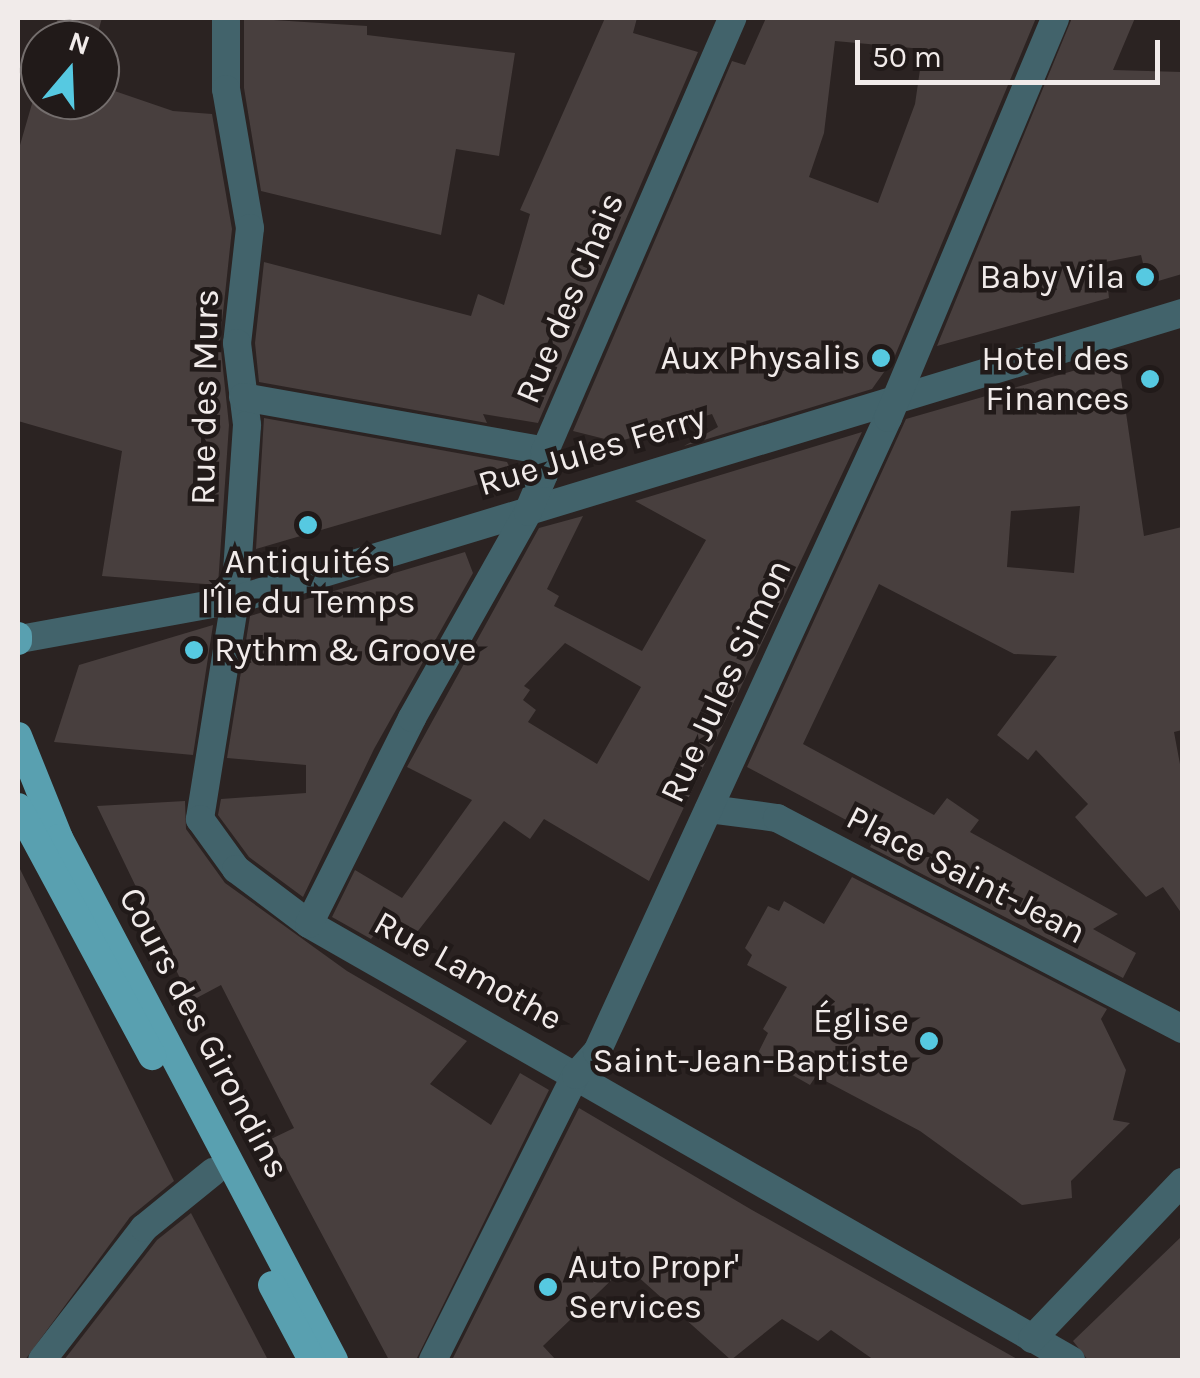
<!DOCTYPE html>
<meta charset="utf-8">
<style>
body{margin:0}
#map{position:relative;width:1200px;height:1378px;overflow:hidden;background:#2b2322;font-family:Karla,sans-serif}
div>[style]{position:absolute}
.building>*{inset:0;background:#483f3e}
.minor>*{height:28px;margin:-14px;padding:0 14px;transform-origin:14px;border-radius:14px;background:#42636b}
.primary>*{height:28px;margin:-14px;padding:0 14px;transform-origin:14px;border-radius:14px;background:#59a0b0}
.dots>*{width:28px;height:28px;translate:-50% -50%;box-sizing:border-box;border:5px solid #211a19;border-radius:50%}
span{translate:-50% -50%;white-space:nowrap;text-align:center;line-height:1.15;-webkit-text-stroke:9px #211a19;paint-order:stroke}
.poi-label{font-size:35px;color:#f1ebea}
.right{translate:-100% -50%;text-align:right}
.left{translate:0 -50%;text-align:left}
.street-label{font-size:35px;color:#f1ebea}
.frame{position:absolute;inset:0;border:20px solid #f1ebea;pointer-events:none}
.north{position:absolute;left:20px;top:20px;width:100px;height:100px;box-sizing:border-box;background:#211a19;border:2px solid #746e6d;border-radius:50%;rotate:19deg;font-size:28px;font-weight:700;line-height:40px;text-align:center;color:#f1ebea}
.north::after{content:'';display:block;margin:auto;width:35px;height:45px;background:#56c9e1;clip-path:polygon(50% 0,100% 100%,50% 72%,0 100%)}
.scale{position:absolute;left:855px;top:40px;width:305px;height:45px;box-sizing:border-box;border:5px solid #f1ebea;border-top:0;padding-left:12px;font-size:30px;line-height:35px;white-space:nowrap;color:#f1ebea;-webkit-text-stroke:8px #211a19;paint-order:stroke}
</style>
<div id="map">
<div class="building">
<div style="clip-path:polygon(58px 18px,102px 18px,96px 39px,111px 43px,100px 82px,100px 40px,51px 40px)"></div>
<div style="clip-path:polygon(244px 18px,367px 26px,367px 35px,515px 53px,499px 156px,456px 149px,441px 235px,261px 191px,244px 88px)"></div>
<div style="clip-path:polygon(605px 18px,637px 18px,633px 33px,698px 52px,538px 423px,483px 414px,487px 423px,259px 382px,255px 343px,264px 262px,471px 316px,478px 294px,504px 305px,530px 214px,520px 210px)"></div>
<div style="clip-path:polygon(evenodd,766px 18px,1036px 18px,894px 358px,872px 389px,684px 446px,718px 427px,712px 414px,617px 442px,573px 431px,732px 61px,745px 65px,766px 18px,835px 41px,923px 49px,915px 104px,878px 203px,809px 177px,824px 133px,835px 41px)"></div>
<div style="clip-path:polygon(1072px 18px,1135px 18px,1113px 70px,1182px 72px,1182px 274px,1148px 284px,1141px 255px,1105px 262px,1109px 298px,937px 346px)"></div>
<div style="clip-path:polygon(40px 76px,40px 100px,100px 100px,100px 86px,173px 111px,212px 114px,232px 229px,220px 341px,229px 425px,218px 585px,102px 576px,122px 451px,18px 421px,18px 152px)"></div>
<div style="clip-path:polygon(evenodd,1118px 358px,1144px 536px,1182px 527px,1182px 730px,1174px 732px,1182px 775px,1182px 914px,1163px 887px,1146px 897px,1075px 817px,1088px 804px,1036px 750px,1028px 760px,997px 735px,1057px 656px,1014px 654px,879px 584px,803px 744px,934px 815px,947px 798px,979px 820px,970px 832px,1118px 914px,1093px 929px,1136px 953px,1123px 978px,870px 847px,876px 836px,747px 767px,906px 419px,1118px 358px,1080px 506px,1074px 573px,1007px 567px,1011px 511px,1080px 506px)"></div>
<div style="clip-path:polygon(264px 418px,507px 462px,513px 474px,256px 549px)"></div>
<div style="clip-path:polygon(evenodd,862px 432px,649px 881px,544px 819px,530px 839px,504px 821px,414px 936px,390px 915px,371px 939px,332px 917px,355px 870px,402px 898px,472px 800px,407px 767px,539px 528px,583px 516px,547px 589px,559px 596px,554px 606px,642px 651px,706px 540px,635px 501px,862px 432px,565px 643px,641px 687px,597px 764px,528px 722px,536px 710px,523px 700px,530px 690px,524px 686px,565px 643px)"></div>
<div style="clip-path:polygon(465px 552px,473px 573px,374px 749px,303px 897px,249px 857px,218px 815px,221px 799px,306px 793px,306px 765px,227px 758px,250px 616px)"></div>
<div style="clip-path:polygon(213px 625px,193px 755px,54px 742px,79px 665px)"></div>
<div style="clip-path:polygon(185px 801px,186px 829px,225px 883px,347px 971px,467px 1041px,430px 1084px,491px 1125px,520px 1073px,549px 1090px,416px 1360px,389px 1360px,271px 1139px,294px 1128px,221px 985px,191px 1001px,97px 806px)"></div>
<div style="clip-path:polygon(18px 865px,174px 1181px,130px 1217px,25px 1360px,18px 1360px)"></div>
<div style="clip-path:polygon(852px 877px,1107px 1009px,1101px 1019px,1126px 1070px,1113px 1120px,1130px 1123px,1071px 1181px,1072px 1198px,1022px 1205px,920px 1131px,816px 1076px,810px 1085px,757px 1055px,768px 1033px,763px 1029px,787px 987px,747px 965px,752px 955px,745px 948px,768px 906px,779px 911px,784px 901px,824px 924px)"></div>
<div style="clip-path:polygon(579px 1108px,752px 1210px,1019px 1360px,874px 1360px,831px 1330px,818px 1341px,782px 1319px,731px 1360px,626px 1266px,543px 1346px,556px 1360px,452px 1360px)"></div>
<div style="clip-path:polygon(191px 1213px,268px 1360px,64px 1360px,157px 1240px)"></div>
<div style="clip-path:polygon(1182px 1236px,1182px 1360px,1088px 1360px,1073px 1341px)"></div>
</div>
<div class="minor">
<div style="left:226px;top:18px;width:71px;rotate:90deg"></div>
<div style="left:226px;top:89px;width:141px;rotate:80.2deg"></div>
<div style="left:250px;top:228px;width:116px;rotate:96.4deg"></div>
<div style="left:237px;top:343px;width:83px;rotate:83deg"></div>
<div style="left:247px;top:425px;width:175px;rotate:93.9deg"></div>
<div style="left:235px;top:600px;width:222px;rotate:99.1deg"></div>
<div style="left:200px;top:819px;width:62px;rotate:54.2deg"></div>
<div style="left:236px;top:869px;width:91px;rotate:37deg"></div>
<div style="left:309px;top:924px;width:878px;rotate:29.78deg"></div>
<div style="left:243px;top:397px;width:307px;rotate:10.1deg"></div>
<div style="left:20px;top:639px;width:219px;rotate:-10.3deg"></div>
<div style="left:235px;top:600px;width:990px;rotate:-16.86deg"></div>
<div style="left:709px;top:809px;width:69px;rotate:7.5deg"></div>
<div style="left:777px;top:818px;width:457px;rotate:27.5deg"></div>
<div style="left:309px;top:924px;width:230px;rotate:-63.4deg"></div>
<div style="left:412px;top:718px;width:236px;rotate:-60.6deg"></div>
<div style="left:528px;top:512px;width:41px;rotate:-67.2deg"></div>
<div style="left:544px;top:474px;width:23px;rotate:-88deg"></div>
<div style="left:545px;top:451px;width:472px;rotate:-66.6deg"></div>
<div style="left:1032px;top:1339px;width:217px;rotate:-46.3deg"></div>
<div style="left:42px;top:1360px;width:167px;rotate:-52.3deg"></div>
<div style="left:144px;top:1228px;width:89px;rotate:-39.1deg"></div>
<div style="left:433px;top:1360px;width:319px;rotate:-63.4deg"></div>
<div style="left:576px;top:1075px;width:31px;rotate:-48deg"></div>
<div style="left:597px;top:1052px;width:698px;rotate:-65.35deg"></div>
<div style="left:888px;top:418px;width:433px;rotate:-67.3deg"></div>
</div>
<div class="primary">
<div style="left:18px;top:636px;width:5px;rotate:90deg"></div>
<div style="left:18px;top:736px;width:110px;rotate:68.1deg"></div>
<div style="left:59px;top:838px;width:590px;rotate:62.22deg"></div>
<div style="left:18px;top:807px;width:283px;rotate:61.7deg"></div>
<div style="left:272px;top:1285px;width:85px;rotate:61.9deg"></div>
</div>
<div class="dots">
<div style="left:1145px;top:277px;background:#56c9e1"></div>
<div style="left:881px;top:358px;background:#56c9e1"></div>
<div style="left:1150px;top:379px;background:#56c9e1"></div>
<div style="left:308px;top:525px;background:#56c9e1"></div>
<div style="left:194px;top:650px;background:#56c9e1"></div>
<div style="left:929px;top:1041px;background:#56c9e1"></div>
<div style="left:548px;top:1287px;background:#56c9e1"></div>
</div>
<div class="poi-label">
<span class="right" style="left:1125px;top:277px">Baby Vila</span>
<span class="right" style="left:861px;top:358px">Aux Physalis</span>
<span class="right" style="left:1130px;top:379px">Hotel des<br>Finances</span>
<span style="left:308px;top:582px">Antiquités<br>l'Île du Temps</span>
<span class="left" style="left:214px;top:650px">Rythm &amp; Groove</span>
<span class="right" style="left:909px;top:1041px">Église<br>Saint-Jean-Baptiste</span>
<span class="left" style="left:568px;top:1287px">Auto Propr'<br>Services</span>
</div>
<div class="street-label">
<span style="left:570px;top:298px;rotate:-67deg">Rue des Chais</span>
<span style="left:205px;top:397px;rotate:-89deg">Rue des Murs</span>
<span style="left:592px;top:451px;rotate:-17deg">Rue Jules Ferry</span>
<span style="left:726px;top:681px;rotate:-65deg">Rue Jules Simon</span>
<span style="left:966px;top:875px;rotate:27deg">Place Saint-Jean</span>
<span style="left:468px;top:971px;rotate:29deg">Rue Lamothe</span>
<span style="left:204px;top:1033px;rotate:62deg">Cours des Girondins</span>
</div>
<div class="frame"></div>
<div class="north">N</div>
<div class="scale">50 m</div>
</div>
